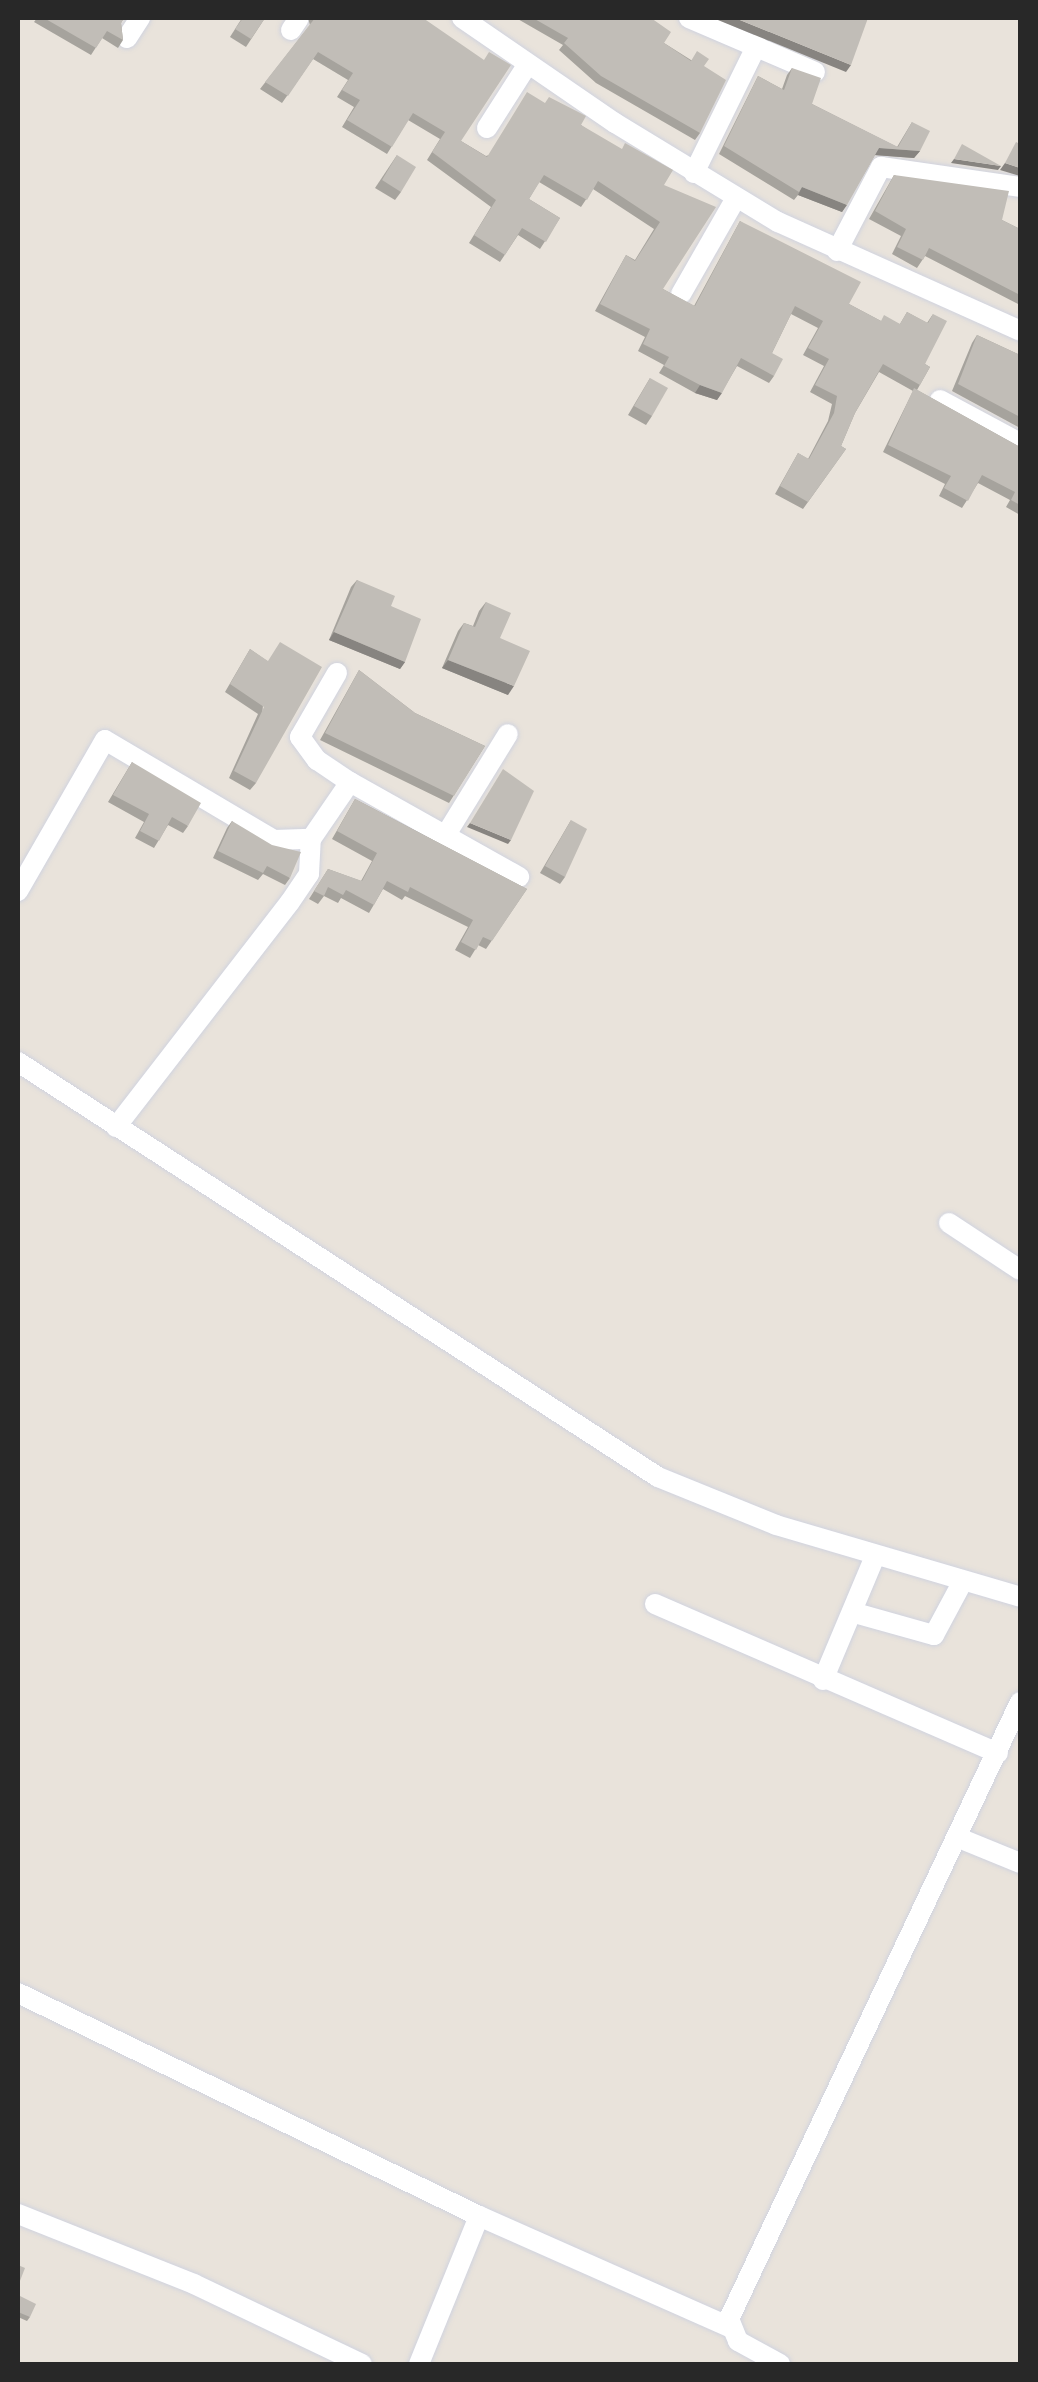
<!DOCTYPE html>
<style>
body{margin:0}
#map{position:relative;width:1038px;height:2382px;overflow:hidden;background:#e9e3db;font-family:Poppins,sans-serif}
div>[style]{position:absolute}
.roads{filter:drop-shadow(0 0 2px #d0d3df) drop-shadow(0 0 2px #d0d3df)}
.minor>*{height:20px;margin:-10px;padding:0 10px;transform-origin:10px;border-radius:10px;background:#fff}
.wall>*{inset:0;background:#a6a39d}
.shaded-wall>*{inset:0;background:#878480}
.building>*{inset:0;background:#c1bdb7}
span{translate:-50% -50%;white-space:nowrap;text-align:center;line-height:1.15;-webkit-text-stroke:9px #fff;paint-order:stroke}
.frame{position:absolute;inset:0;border:20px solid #282828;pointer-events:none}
</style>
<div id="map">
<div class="roads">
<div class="minor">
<div style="left:462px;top:18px;width:186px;rotate:34.5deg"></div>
<div style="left:615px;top:123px;width:191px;rotate:31.3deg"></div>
<div style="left:778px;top:222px;width:265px;rotate:24.2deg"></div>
<div style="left:689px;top:18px;width:137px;rotate:23.2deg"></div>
<div style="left:291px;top:30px;width:14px;rotate:-56deg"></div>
<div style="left:127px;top:38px;width:24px;rotate:-57deg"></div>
<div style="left:487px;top:128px;width:76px;rotate:-57.4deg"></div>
<div style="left:694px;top:173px;width:143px;rotate:-63.8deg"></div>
<div style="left:837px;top:251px;width:95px;rotate:-62.4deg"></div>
<div style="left:881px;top:167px;width:140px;rotate:8.2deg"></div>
<div style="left:681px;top:294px;width:111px;rotate:-60.2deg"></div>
<div style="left:940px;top:400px;width:91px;rotate:28.3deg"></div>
<div style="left:337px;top:673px;width:74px;rotate:120deg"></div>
<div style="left:300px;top:737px;width:29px;rotate:54deg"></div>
<div style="left:317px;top:760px;width:40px;rotate:34deg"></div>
<div style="left:447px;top:833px;width:116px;rotate:-58.4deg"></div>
<div style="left:18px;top:891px;width:174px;rotate:-60.1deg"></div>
<div style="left:105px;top:740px;width:196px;rotate:30.6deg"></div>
<div style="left:274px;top:840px;width:37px;rotate:-2deg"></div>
<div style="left:311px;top:839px;width:69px;rotate:-55.6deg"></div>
<div style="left:350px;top:782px;width:194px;rotate:29.3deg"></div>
<div style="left:18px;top:1062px;width:763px;rotate:32.96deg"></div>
<div style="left:658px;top:1477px;width:127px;rotate:22.1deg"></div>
<div style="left:776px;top:1525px;width:254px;rotate:16.4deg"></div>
<div style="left:116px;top:1127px;width:284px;rotate:-52.3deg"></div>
<div style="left:290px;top:902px;width:34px;rotate:-56deg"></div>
<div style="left:309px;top:874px;width:35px;rotate:-87deg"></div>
<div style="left:949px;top:1223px;width:85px;rotate:33.5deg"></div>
<div style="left:655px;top:1604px;width:374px;rotate:23.5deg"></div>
<div style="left:855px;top:1613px;width:82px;rotate:15.6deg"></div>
<div style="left:934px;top:1635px;width:61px;rotate:-61.8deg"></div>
<div style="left:823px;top:1680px;width:134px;rotate:-67.2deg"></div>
<div style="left:959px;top:1838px;width:66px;rotate:22.3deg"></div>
<div style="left:18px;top:1993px;width:512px;rotate:25.81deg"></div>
<div style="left:18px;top:2214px;width:189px;rotate:21.7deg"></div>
<div style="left:194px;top:2284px;width:186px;rotate:25.5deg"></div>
<div style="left:419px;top:2364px;width:160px;rotate:-67.9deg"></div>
<div style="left:479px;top:2216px;width:274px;rotate:23.9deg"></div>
<div style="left:780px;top:2364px;width:48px;rotate:-151.3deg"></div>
<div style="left:738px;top:2341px;width:24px;rotate:-112deg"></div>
<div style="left:729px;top:2319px;width:682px;rotate:-64.75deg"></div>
</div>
</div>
<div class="wall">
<div style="clip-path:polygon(37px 18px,124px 18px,121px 23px,123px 40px,118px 48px,102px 38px,91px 55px,34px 22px)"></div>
<div style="clip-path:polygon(242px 18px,265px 18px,246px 47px,230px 37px)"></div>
<div style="clip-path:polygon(308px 18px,423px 18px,461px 141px,486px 156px,581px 125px,664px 185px,663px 289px,694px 306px,740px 221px,849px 304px,881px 321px,900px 324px,907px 312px,927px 323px,933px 314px,925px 364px,930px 367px,917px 390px,1020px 447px,1020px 515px,1006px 507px,1010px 500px,978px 483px,962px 508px,939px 496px,945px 484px,883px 452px,913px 391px,879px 372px,855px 413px,841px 446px,846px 449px,803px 509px,775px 494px,798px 453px,808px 459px,828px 421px,832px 404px,810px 392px,824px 366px,803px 355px,818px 328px,791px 314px,772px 353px,774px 376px,769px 383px,737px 366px,717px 400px,695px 393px,659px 373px,664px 365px,638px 351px,645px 337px,595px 311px,626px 255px,635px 260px,654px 229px,593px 189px,581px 207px,539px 182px,529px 199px,560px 218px,540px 249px,518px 235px,500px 262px,469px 243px,491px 207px,427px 160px,440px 139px,408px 120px,387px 154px,342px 127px,354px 107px,337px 97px,348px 80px,313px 59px,282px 103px,260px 89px,310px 25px)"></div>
<div style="clip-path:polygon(516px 18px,651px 18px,664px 43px,691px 60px,704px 66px,700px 133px,695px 140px,596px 83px,559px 50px,563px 45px)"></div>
<div style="clip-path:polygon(792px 68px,812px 104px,897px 147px,912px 122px,920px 151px,914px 158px,875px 155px,842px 212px,798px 195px,794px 200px,719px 154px,758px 76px,782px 89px,787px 75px)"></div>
<div style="clip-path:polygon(397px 155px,401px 192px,395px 200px,375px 188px)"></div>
<div style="clip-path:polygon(894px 175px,1002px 220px,1020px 229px,1020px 305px,925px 256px,917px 268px,892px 254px,901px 236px,869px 219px)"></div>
<div style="clip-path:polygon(977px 335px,1020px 355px,1020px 428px,952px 391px,972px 343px)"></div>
<div style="clip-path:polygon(650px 378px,652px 416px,646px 425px,628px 415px)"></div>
<div style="clip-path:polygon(357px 580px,391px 606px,405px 662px,400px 669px,329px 640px,351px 587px)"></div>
<div style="clip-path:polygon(486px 602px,500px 638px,508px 695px,442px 668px,458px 631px,464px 623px,473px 626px,479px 611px)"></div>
<div style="clip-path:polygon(250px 649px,267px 661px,256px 783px,250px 790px,229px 778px,258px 714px,225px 692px)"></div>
<div style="clip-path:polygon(359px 670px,415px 713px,485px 746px,449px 803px,320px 740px)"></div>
<div style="clip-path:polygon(132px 762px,188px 826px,183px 833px,168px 825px,154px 848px,135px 838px,144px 822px,108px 802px)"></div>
<div style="clip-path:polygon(355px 799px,527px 889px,486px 949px,478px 945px,470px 958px,455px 950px,468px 927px,405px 896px,402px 900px,383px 889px,369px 913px,341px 898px,338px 903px,324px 896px,318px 904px,309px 899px,328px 869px,361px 881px,372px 861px,332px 839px)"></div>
<div style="clip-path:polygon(571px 820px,565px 877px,560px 884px,540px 873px)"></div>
<div style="clip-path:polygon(232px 821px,290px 878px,285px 885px,263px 874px,258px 880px,213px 858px,227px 828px)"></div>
<div style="clip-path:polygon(18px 2295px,30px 2317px,27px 2321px,18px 2317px)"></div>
</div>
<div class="shaded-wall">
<div style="clip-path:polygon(713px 18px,735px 18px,851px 65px,846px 72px)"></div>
<div style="clip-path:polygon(879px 148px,920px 151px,914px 158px,874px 155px)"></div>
<div style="clip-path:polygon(954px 159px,1001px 166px,998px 170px,951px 163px)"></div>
<div style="clip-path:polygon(1005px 163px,1020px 168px,1020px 176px,1000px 170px)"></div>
<div style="clip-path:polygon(802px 187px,847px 205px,842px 212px,798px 195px)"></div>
<div style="clip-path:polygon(700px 385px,722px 393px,717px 400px,695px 393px)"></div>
<div style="clip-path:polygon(334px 632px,405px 662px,400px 669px,329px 640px)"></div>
<div style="clip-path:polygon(448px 660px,514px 686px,508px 695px,442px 668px)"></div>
<div style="clip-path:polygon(470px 823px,511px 840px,508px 844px,467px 827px)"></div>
</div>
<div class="building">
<div style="clip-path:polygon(44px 18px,124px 18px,121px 23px,123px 40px,107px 31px,96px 48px)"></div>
<div style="clip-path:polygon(243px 18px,265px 18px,251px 39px,235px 29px)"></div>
<div style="clip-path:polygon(315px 18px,423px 18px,484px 60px,489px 52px,511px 65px,461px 141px,487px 157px,527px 92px,545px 103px,549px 97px,586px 116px,581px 125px,622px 149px,625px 143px,673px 170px,664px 185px,716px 207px,663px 289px,695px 306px,740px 221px,861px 282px,849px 304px,881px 321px,884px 315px,900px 324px,907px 312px,928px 323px,933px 314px,947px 321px,925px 364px,930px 367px,920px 385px,883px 364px,855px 413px,841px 446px,846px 449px,808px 502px,780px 486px,798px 453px,809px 459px,834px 413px,837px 396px,815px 385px,829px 359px,808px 348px,823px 321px,795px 306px,772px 353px,783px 359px,774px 376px,741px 358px,722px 393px,700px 385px,664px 366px,669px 357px,643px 344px,650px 329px,600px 304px,626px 255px,635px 261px,660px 222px,598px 181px,587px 200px,544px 175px,529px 199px,560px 218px,546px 242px,522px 228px,505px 255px,474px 235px,496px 200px,432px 152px,445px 132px,413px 113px,392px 147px,347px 120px,360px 100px,342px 90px,353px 73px,318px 52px,288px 96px,265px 82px)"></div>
<div style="clip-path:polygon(533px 18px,651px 18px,671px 32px,664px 43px,691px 61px,697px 51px,709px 59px,704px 66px,726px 80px,700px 133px,601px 76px,564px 43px,568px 38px)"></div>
<div style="clip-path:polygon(735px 18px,868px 18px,851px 65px)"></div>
<div style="clip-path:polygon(792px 68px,821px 78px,812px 104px,898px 147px,912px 122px,930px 131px,920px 151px,879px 148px,847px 205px,802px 187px,799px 192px,724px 146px,758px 76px,784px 90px)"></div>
<div style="clip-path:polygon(1016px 142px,1020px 144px,1020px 168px,1005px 163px)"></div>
<div style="clip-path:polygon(962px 144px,1001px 166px,954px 159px)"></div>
<div style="clip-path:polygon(397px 155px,416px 167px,401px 192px,382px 180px)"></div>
<div style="clip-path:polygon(894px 175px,1009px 191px,1002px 220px,1020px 229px,1020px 295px,929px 248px,923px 260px,897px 247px,906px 229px,875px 211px)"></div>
<div style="clip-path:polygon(977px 335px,1020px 355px,1020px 417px,958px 384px)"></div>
<div style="clip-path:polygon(650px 378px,668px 388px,652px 416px,634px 406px)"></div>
<div style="clip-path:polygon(914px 388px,1020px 447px,1020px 505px,1011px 500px,1015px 492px,982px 475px,968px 501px,944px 488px,951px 476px,888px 445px)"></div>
<div style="clip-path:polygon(357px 580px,395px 596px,391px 606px,421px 619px,405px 662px,334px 632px)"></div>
<div style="clip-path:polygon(486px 602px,511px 613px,500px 638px,530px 651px,514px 686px,448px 660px,464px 623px,475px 627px)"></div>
<div style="clip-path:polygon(280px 642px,322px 667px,256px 783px,234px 771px,264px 707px,230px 684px,250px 649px,268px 661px)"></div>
<div style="clip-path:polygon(359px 670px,415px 713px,485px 746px,454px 796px,325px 733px)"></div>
<div style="clip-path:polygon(132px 762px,201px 803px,188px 826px,172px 817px,159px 841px,140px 831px,149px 814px,113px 795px)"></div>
<div style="clip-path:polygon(503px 769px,534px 791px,511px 840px,470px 823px)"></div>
<div style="clip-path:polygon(355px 799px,527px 889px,492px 941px,483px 937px,476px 950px,461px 942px,473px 920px,410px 887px,408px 892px,387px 881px,374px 905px,346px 890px,343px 895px,328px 887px,324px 896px,314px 891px,328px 869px,362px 881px,377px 853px,337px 831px)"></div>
<div style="clip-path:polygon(571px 820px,587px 829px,565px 877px,545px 866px)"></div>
<div style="clip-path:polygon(232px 821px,272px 845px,301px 852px,290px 878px,267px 866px,263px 873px,218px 851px)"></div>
<div style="clip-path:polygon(18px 2265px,25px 2268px,18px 2286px)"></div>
<div style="clip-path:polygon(18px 2295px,36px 2304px,30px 2317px,18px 2312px)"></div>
</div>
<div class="frame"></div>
</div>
